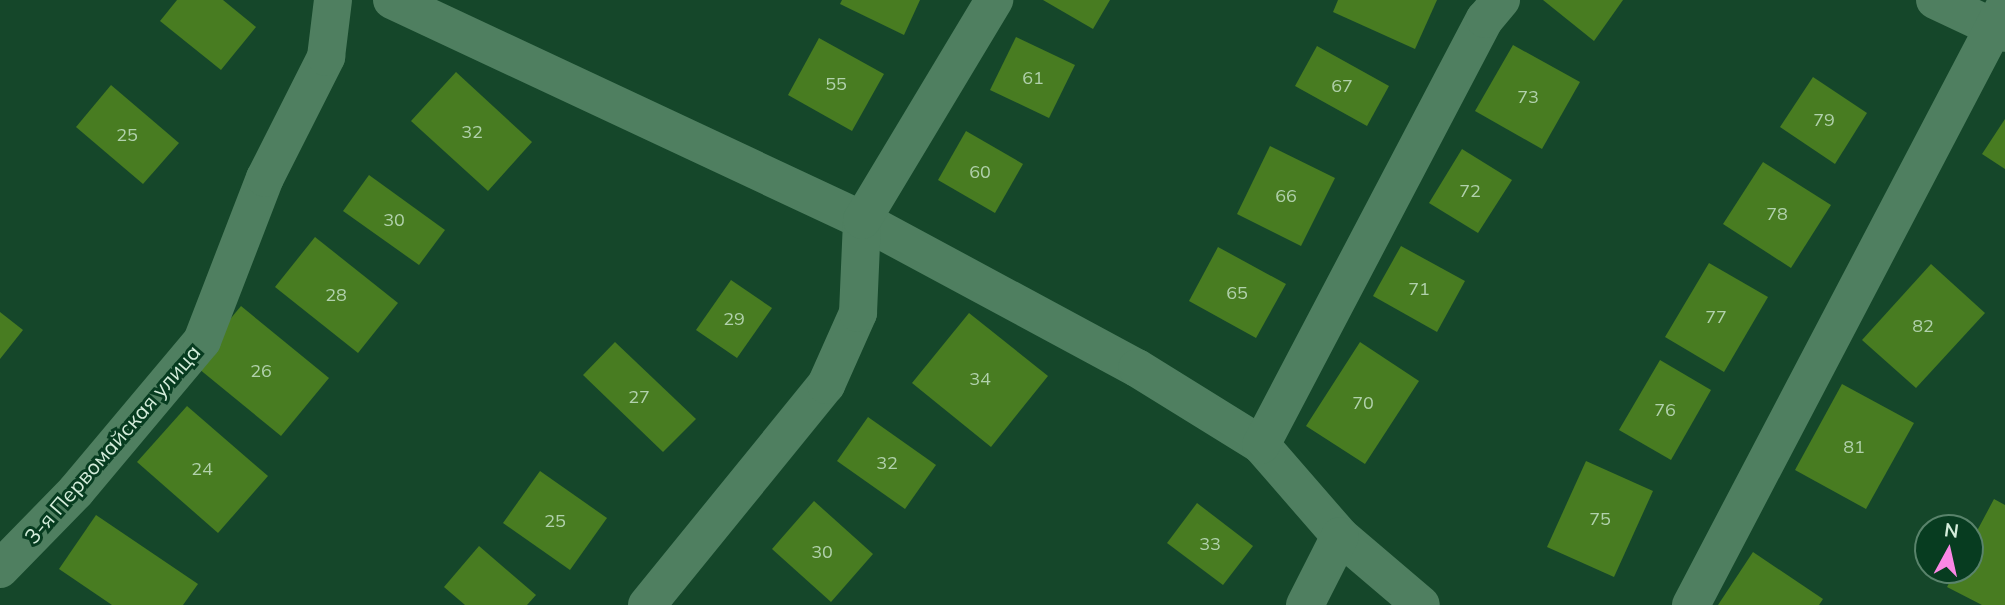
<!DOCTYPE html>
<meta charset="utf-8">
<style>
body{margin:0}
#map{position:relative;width:2005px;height:605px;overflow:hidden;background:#15472a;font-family:Mulish,sans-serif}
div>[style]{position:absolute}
.building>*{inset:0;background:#487c21}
.minor>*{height:38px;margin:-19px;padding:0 19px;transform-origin:19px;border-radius:19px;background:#4f7f60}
span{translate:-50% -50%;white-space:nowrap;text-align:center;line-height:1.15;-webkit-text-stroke:6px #073c20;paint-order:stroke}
.number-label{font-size:18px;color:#b1d1ac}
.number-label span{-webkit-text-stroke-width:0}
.street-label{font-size:21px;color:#d4eddb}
.north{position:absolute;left:1914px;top:514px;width:70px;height:70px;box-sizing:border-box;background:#073c20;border:2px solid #59836b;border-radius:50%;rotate:8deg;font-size:19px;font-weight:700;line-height:28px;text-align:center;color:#d4eddb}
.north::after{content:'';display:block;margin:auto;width:24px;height:32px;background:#fb87e5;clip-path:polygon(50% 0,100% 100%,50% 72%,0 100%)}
</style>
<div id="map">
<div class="building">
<div style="clip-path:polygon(177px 0,223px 0,256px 27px,221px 70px,160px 21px)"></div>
<div style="clip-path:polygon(842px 0,920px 0,904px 35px,840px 4px)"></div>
<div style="clip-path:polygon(1043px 0,1110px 0,1093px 29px)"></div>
<div style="clip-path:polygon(1338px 0,1437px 0,1415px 49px,1333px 12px)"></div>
<div style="clip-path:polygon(1543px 0,1623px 0,1594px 41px)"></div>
<div style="clip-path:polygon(1016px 37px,1075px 65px,1049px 118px,990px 90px)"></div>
<div style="clip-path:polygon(819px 38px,884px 74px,852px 131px,788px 95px)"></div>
<div style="clip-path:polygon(1513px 45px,1580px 82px,1542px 149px,1475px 111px)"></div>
<div style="clip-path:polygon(1317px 46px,1389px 86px,1367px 126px,1295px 86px)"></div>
<div style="clip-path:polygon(456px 72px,532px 142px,488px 191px,411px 121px)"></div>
<div style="clip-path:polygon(1813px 77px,1867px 113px,1835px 164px,1780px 127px)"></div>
<div style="clip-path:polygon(111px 85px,179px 143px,143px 184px,76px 127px)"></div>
<div style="clip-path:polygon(2005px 119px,2005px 169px,1982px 154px)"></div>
<div style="clip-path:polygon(966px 131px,1023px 164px,995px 213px,938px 180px)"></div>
<div style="clip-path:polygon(1270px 146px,1335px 178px,1301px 246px,1237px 214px)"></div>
<div style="clip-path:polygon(1462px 149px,1512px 180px,1478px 233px,1429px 203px)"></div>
<div style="clip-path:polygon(1763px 162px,1831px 205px,1791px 268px,1723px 224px)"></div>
<div style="clip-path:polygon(369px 175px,445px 230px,419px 265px,343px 211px)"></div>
<div style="clip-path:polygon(315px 237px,398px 303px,358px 353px,275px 287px)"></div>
<div style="clip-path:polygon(1401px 246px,1465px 281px,1437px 332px,1373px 296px)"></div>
<div style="clip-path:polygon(1218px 247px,1286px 284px,1256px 338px,1189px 301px)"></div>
<div style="clip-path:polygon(1709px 263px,1768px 297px,1724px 372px,1665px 337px)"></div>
<div style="clip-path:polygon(1931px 264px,1985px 313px,1916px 388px,1862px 340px)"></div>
<div style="clip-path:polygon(731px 280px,772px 308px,737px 358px,696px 330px)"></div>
<div style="clip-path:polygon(241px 306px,329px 378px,281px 436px,193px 364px)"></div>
<div style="clip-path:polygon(0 312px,23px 330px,0 359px)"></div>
<div style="clip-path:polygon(969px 313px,1048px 376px,991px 447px,912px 383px)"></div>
<div style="clip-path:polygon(615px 342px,696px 419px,663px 452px,583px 375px)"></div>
<div style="clip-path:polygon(1360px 342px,1419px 381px,1365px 464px,1306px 426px)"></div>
<div style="clip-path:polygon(1660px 360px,1711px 390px,1671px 460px,1619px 430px)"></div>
<div style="clip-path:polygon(1842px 384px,1914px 423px,1866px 509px,1795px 470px)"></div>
<div style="clip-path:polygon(187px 406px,268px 476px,218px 533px,137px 462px)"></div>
<div style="clip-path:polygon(868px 417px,936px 465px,905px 509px,837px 461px)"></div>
<div style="clip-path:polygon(1586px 461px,1653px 491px,1614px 577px,1547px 547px)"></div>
<div style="clip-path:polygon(540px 471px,607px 518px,570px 570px,503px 523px)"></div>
<div style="clip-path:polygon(1994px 499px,2005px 505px,2005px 605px,1982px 605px,1947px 587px,1956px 570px,1970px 570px,1970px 544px)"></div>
<div style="clip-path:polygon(814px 501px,873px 554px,831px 602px,772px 549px)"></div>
<div style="clip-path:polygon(1197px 503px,1253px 546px,1223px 585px,1167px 543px)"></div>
<div style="clip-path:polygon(96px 515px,198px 584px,183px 605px,112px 605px,59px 569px)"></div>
<div style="clip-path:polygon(479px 546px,536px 595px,527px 605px,465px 605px,444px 587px)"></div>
<div style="clip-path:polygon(1753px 552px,1823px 599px,1819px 605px,1718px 605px)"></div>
</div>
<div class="minor">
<div style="left:392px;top:0;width:519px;rotate:25.08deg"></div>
<div style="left:862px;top:220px;width:312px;rotate:28.3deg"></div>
<div style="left:1137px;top:368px;width:146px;rotate:31.8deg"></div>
<div style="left:1261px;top:445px;width:121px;rotate:49deg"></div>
<div style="left:1340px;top:536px;width:106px;rotate:40.4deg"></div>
<div style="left:1935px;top:0;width:77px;rotate:25.2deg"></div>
<div style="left:1261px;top:445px;width:481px;rotate:-62.3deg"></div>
<div style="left:1485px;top:19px;width:25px;rotate:-50deg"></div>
<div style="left:0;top:569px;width:109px;rotate:-45.7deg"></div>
<div style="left:76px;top:491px;width:196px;rotate:-50deg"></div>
<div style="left:202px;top:341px;width:175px;rotate:-68.9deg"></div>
<div style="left:265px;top:178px;width:136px;rotate:-63.2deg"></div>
<div style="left:326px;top:57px;width:57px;rotate:-83deg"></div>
<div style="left:647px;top:605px;width:284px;rotate:-50.9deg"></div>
<div style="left:826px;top:385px;width:79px;rotate:-66deg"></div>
<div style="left:858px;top:313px;width:93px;rotate:-87.5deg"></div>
<div style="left:862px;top:220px;width:257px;rotate:-59deg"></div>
<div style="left:1305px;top:605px;width:77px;rotate:-63.1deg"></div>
<div style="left:1691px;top:605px;width:676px;rotate:-62.34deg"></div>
</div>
<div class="number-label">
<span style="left:1033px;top:78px">61</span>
<span style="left:836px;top:84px">55</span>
<span style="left:1342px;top:86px">67</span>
<span style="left:1528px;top:97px">73</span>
<span style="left:1824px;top:120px">79</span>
<span style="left:472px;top:132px">32</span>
<span style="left:127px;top:135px">25</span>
<span style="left:980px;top:172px">60</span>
<span style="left:1470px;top:191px">72</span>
<span style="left:1286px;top:196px">66</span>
<span style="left:1777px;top:214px">78</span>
<span style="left:394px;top:220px">30</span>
<span style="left:1419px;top:289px">71</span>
<span style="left:1237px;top:293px">65</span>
<span style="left:336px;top:295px">28</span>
<span style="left:1716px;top:317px">77</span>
<span style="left:734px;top:319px">29</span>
<span style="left:1923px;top:326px">82</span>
<span style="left:261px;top:371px">26</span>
<span style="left:980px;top:379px">34</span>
<span style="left:639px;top:397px">27</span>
<span style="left:1363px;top:403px">70</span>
<span style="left:1665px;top:410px">76</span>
<span style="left:1854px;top:447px">81</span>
<span style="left:887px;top:463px">32</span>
<span style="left:202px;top:469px">24</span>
<span style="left:1600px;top:519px">75</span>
<span style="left:555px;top:521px">25</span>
<span style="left:1210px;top:544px">33</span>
<span style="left:822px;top:552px">30</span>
</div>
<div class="street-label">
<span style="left:112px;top:444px;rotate:-49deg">3-я Первомайская улица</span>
</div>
<div class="north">N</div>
</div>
